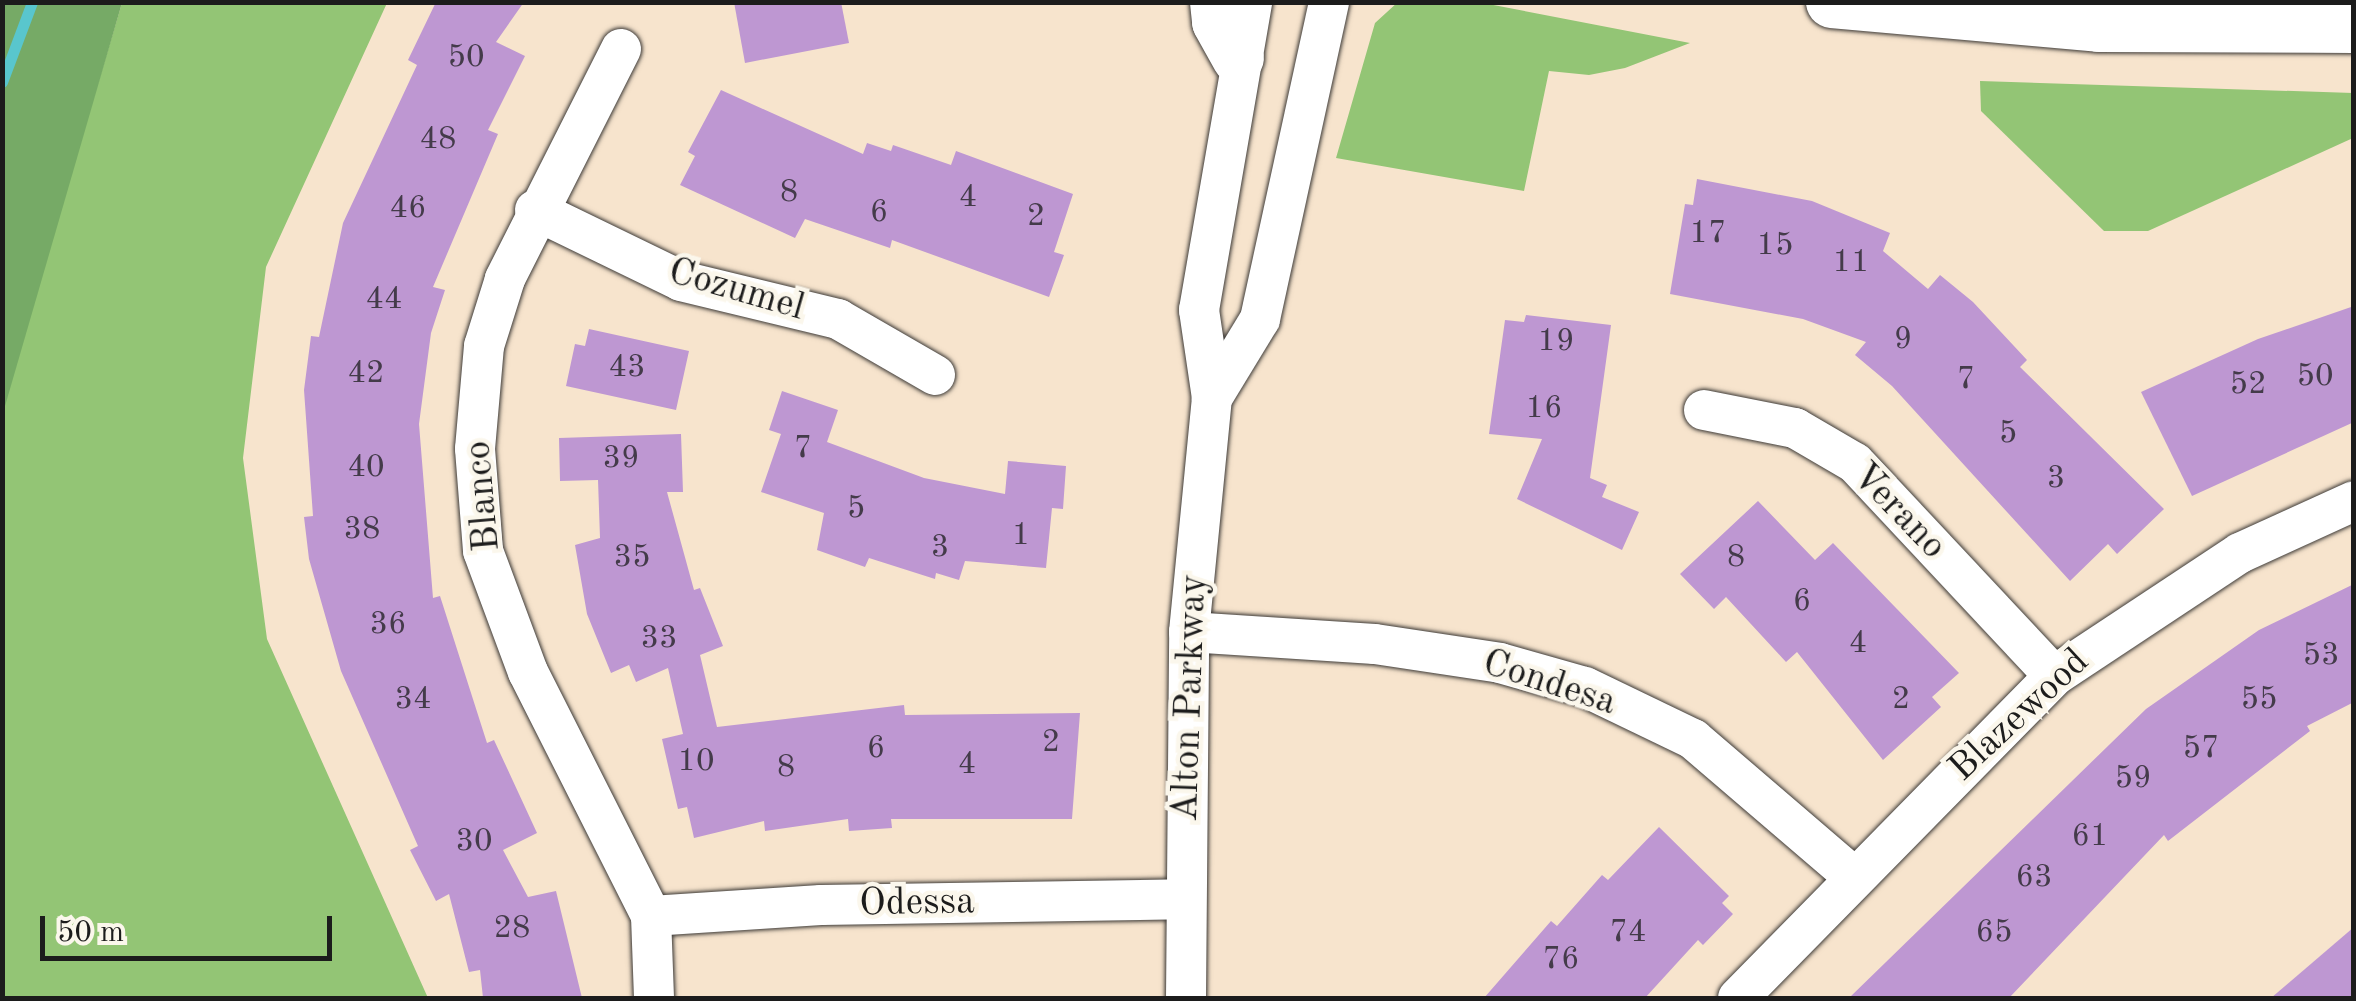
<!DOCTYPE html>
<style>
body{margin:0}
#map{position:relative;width:2356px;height:1001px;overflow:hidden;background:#f7e4cd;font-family:"Old Standard TT",serif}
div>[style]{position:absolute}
.green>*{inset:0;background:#93c575}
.forest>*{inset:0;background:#76aa66}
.stream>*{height:11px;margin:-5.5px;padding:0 5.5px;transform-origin:5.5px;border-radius:5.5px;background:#59c6cd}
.building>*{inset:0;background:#be97d2}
.roads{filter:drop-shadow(0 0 2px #3d3a37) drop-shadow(0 0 2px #3d3a37)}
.minor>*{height:40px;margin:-20px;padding:0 20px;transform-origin:20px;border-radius:20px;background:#fff}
.major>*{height:52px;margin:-26px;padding:0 26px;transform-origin:26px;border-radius:26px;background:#fff}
span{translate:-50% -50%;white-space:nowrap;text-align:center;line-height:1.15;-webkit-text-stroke:9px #fbf7ec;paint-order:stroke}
.number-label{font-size:32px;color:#443b4a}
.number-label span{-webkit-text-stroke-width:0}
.street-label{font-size:38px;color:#1c1c1c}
.frame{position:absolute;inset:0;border:5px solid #1c1c1c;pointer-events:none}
.scale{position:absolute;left:40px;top:916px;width:292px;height:45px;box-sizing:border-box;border:5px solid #1c1c1c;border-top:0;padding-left:12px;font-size:30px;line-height:35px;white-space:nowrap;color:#1c1c1c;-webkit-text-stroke:8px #fbf7ec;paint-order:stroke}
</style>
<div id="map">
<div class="green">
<div style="clip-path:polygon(1398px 2px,1483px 3px,1690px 43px,1625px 68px,1589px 75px,1549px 71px,1524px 191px,1336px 158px,1375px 23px)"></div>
<div style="clip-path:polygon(2px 3px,93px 100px,122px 3px,387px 3px,266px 267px,243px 458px,267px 639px,428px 998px,3px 998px)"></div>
<div style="clip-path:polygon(1980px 81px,2353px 93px,2353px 138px,2148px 231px,2104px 231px,1981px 111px)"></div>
</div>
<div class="forest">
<div style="clip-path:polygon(3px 2px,122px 3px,3px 413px,2px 3px)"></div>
</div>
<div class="stream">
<div style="left:2px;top:82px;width:85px;rotate:-69.4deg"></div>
</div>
<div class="building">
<div style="clip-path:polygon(436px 2px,524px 2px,496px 42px,525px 56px,488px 130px,498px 134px,433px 287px,445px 290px,431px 333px,419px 424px,433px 598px,440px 596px,487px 743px,494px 740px,537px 833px,503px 850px,528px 897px,556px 891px,582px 998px,483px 998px,480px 970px,469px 972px,449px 894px,436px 901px,410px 850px,418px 846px,341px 671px,309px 559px,304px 517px,313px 516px,304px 390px,311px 336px,319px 337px,343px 223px,417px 65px,408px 60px)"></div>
<div style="clip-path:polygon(734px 2px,841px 2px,849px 43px,745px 63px)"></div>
<div style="clip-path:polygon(721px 90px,863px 154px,867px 143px,891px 151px,893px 145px,951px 165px,956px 151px,1073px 194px,1054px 252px,1064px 255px,1049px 297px,892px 240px,890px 248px,805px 219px,795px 238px,680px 185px,695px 156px,688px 152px)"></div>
<div style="clip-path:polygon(1697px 179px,1812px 201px,1890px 233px,1883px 251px,1928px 289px,1940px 275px,1973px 302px,2027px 360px,2020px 367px,2164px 509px,2117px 554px,2108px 544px,2070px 581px,1892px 386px,1855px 355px,1866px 342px,1803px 319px,1670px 294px,1685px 204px,1693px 205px)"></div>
<div style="clip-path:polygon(2354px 306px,2354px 422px,2192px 496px,2141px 392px,2258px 339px)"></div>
<div style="clip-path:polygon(1526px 315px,1611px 325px,1590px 478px,1607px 485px,1602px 497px,1639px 512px,1622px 550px,1517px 499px,1542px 439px,1489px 434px,1505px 320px,1524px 322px)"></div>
<div style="clip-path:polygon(589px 329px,689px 351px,676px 410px,566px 386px,575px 344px,585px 346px)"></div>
<div style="clip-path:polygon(782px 391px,838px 410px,827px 442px,924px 478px,1005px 494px,1008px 461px,1066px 466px,1063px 509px,1052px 508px,1046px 568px,965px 561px,959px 580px,936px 573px,935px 579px,869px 558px,865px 567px,817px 550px,824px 513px,761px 492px,781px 434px,769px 430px)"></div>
<div style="clip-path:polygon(681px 434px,683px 492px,667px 492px,694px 590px,700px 588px,723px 646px,700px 655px,717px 727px,904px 705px,905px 715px,1080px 713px,1072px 819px,891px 819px,892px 828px,849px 831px,848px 819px,765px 831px,764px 821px,694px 838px,687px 807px,678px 809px,662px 739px,683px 734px,668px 668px,636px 682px,629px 665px,611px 673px,587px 614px,575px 545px,600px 538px,598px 480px,560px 481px,559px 438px)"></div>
<div style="clip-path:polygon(1758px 501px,1815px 560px,1833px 543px,1959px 673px,1932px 697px,1941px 707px,1883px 760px,1797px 652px,1786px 662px,1726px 597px,1714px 609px,1680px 574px)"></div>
<div style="clip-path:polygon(2354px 584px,2354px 702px,2307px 726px,2310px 731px,2168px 841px,2164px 835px,2009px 998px,1849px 998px,2146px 709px,2259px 630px)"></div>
<div style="clip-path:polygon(1659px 827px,1729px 896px,1722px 903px,1733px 914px,1703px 945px,1698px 940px,1645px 998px,1484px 998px,1551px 921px,1557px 926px,1602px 875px,1608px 880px)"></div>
<div style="clip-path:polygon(2354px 927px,2354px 998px,2271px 998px)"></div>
</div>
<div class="roads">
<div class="minor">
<div style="left:621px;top:49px;width:258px;rotate:116.8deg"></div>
<div style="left:505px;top:279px;width:70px;rotate:107.4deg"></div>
<div style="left:484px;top:346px;width:103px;rotate:95deg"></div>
<div style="left:475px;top:449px;width:102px;rotate:85.5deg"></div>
<div style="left:483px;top:551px;width:129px;rotate:69.6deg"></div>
<div style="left:528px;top:672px;width:273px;rotate:63.2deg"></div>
<div style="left:651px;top:916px;width:82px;rotate:87.9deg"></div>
<div style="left:535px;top:210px;width:162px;rotate:25.9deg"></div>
<div style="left:681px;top:281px;width:162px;rotate:13.6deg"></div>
<div style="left:838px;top:319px;width:112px;rotate:30deg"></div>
<div style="left:1212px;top:398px;width:92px;rotate:-58.7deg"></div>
<div style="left:1260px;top:319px;width:324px;rotate:-77.7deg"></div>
<div style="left:1704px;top:410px;width:93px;rotate:11.2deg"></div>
<div style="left:1795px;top:428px;width:69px;rotate:30.3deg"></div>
<div style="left:1855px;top:463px;width:291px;rotate:46.9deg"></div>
<div style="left:1189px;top:632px;width:186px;rotate:3.7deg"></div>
<div style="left:1375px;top:644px;width:126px;rotate:8.6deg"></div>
<div style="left:1500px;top:663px;width:88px;rotate:15.8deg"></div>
<div style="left:1585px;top:687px;width:120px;rotate:25.7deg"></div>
<div style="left:1693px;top:739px;width:211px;rotate:40.6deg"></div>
<div style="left:651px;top:916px;width:170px;rotate:-3.7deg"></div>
<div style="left:821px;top:905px;width:362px;rotate:-0.9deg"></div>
<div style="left:1186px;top:998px;width:366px;rotate:-89.5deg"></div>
<div style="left:1189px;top:632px;width:235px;rotate:-84.4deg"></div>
<div style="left:1212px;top:398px;width:89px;rotate:-98.4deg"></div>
<div style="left:1199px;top:310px;width:313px;rotate:-80.2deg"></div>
<div style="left:1738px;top:998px;width:451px;rotate:-45.5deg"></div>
<div style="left:2054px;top:676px;width:223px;rotate:-33.5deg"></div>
<div style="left:2240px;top:553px;width:125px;rotate:-24.5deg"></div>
</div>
<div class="major">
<div style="left:1216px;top:2px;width:20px;rotate:84deg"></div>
<div style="left:1218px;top:22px;width:41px;rotate:60.9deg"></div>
<div style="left:1832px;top:2px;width:268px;rotate:5.1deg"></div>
<div style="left:2099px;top:26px;width:255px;rotate:0.2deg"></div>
</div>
</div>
<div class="number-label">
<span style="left:466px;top:58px">50</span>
<span style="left:438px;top:140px">48</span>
<span style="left:789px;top:193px">8</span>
<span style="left:968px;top:198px">4</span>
<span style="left:408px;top:209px">46</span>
<span style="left:879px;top:213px">6</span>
<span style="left:1036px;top:217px">2</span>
<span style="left:1708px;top:234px">17</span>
<span style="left:1775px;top:246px">15</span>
<span style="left:1851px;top:263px">11</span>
<span style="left:384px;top:300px">44</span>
<span style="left:1903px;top:340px">9</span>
<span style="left:1556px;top:342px">19</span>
<span style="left:627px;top:368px">43</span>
<span style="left:366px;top:374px">42</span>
<span style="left:2315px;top:377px">50</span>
<span style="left:1966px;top:380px">7</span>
<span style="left:2248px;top:385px">52</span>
<span style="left:1544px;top:409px">16</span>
<span style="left:2008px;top:434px">5</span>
<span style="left:803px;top:449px">7</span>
<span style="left:621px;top:459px">39</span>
<span style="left:366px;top:468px">40</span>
<span style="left:2056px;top:479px">3</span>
<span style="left:856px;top:509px">5</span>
<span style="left:362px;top:530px">38</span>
<span style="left:1021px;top:536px">1</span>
<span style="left:940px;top:548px">3</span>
<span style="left:632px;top:558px">35</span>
<span style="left:1736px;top:558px">8</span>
<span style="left:1802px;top:602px">6</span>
<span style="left:388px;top:625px">36</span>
<span style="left:659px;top:639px">33</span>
<span style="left:1858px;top:644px">4</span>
<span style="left:2321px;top:656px">53</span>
<span style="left:413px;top:700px">34</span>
<span style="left:1901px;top:700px">2</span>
<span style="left:2259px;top:700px">55</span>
<span style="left:1051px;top:743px">2</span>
<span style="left:876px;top:749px">6</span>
<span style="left:2201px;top:749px">57</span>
<span style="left:696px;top:762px">10</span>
<span style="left:967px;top:765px">4</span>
<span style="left:786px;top:768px">8</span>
<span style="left:2133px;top:779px">59</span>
<span style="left:2090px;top:837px">61</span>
<span style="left:474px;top:842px">30</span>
<span style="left:2034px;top:878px">63</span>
<span style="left:512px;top:929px">28</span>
<span style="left:1628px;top:933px">74</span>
<span style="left:1994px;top:933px">65</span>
<span style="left:1561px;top:960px">76</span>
</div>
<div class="street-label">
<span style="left:736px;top:291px;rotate:16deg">Cozumel</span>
<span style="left:484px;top:496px;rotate:-95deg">Blanco</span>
<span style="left:1898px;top:512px;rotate:46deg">Verano</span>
<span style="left:1549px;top:684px;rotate:18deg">Condesa</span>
<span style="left:1191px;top:698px;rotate:-88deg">Alton Parkway</span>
<span style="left:2020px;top:716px;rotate:-43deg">Blazewood</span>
<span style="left:917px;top:904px;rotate:-1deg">Odessa</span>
</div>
<div class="frame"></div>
<div class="scale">50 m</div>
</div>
